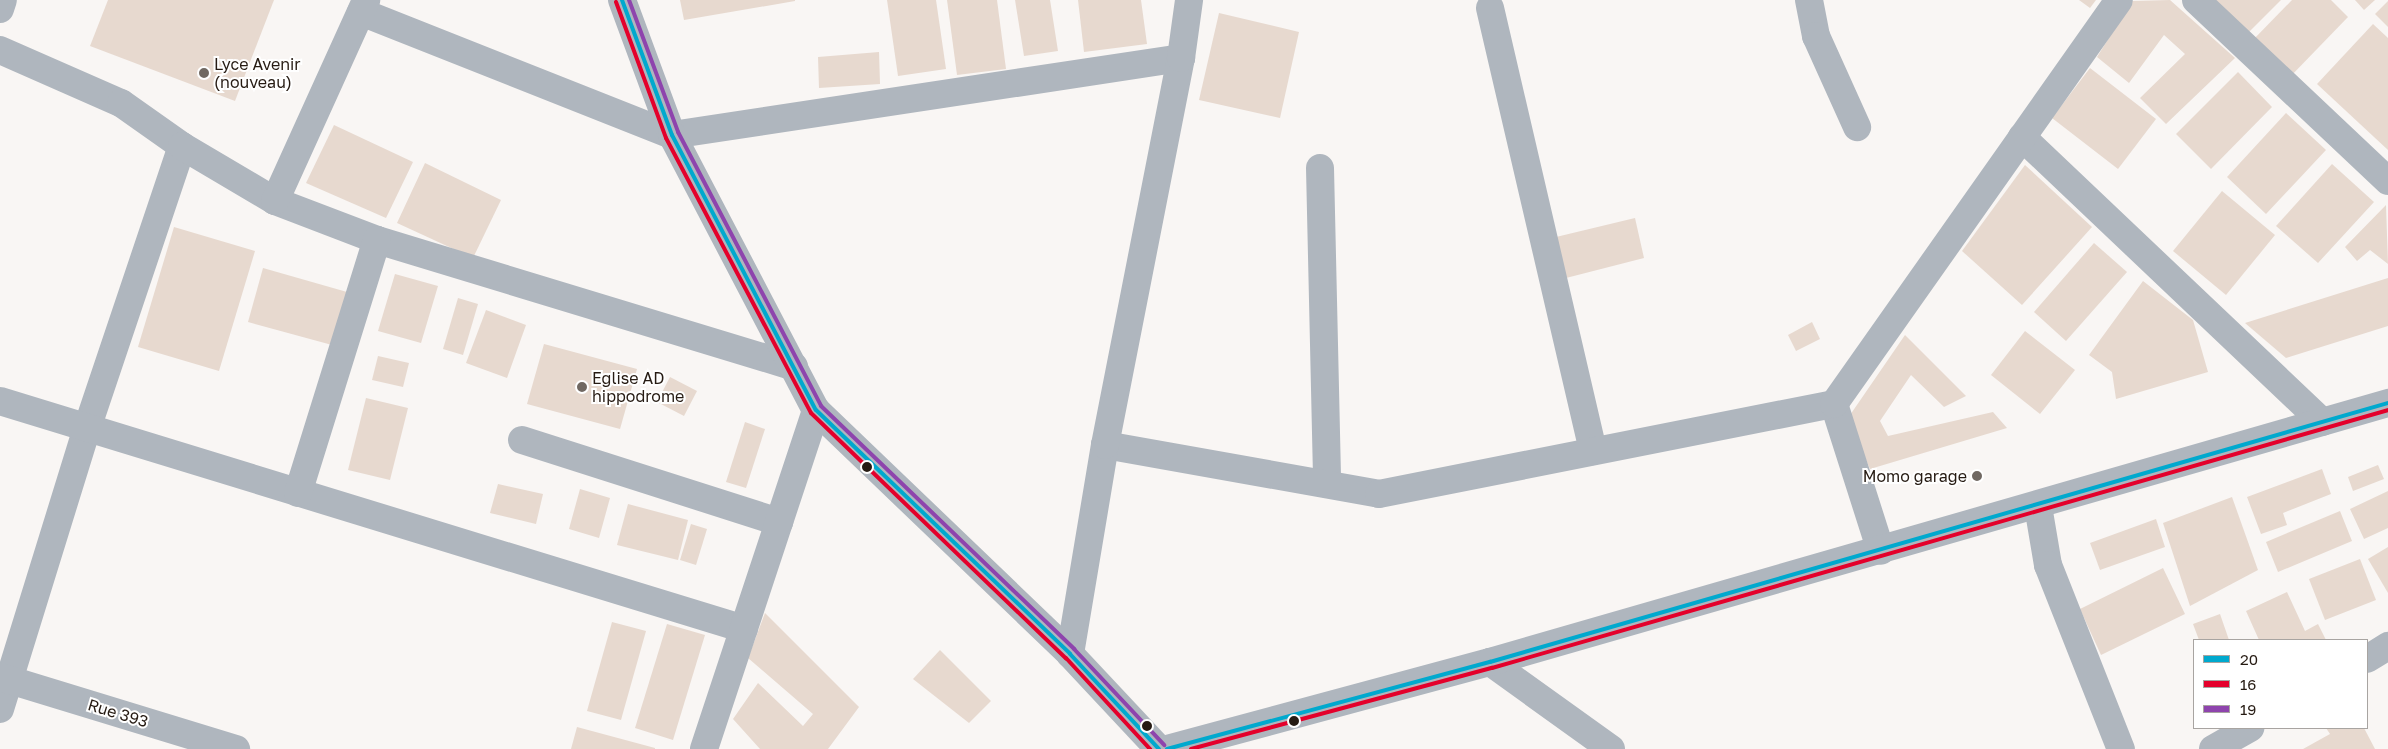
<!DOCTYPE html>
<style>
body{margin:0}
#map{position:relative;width:2388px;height:749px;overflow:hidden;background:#f9f6f4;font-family:"Golos Text",sans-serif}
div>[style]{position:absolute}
.building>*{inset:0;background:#e7d9cf}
.minor>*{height:28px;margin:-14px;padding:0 14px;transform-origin:14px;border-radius:14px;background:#afb6be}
.tertiary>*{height:28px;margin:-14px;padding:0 14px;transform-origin:14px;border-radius:14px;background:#afb6be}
.bus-1>*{height:4px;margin:-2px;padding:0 2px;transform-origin:2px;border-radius:2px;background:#00a9ce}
.bus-2>*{height:4px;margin:-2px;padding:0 2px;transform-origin:2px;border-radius:2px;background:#e4002b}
.bus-3>*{height:4px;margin:-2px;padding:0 2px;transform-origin:2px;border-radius:2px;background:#8e44ad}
.dots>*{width:14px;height:14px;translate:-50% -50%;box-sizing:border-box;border:2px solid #fff;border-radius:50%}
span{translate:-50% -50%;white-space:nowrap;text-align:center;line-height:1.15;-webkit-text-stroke:4px #fff;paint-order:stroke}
.poi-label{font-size:16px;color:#261b13}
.left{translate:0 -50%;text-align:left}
.right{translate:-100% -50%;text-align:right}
.street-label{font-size:16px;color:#261b13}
.legend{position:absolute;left:2193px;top:639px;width:175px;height:90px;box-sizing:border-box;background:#fff;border:1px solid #a8a4a1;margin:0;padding:6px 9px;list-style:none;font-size:15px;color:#261b13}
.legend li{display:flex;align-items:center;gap:10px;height:25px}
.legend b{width:25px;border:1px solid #a8a4a1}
</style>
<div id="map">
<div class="building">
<div style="clip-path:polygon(108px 0,274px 0,235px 101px,90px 46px)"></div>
<div style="clip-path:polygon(680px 0,795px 0,795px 1px,684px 20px)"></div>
<div style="clip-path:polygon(887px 0,936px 0,946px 69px,898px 76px)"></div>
<div style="clip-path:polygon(947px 0,997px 0,1006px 69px,957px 75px)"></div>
<div style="clip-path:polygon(1015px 0,1050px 0,1058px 51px,1024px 56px)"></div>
<div style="clip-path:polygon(1078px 0,1141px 0,1147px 44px,1084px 52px)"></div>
<div style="clip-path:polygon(2079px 0,2096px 0,2090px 8px)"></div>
<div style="clip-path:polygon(2170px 0,2235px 58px,2166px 124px,2140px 98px,2185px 54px,2164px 35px,2129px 83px,2097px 57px,2132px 1px)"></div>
<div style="clip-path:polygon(2211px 0,2281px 0,2246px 35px)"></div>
<div style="clip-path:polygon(2292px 0,2331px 0,2348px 17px,2288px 79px,2251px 42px)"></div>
<div style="clip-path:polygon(2355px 0,2375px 0,2364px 10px)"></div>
<div style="clip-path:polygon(2388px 1px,2388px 27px,2375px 14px)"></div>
<div style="clip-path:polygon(1219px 13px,1299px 32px,1280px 118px,1199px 100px)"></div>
<div style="clip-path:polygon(2373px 24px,2388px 38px,2388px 150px,2317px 84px)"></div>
<div style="clip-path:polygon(879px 52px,880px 84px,819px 88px,818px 57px)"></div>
<div style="clip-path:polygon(2090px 68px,2156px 119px,2118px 169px,2052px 118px)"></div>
<div style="clip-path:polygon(2238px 72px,2272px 107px,2211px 169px,2176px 134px)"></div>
<div style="clip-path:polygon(2286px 113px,2326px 150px,2266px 214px,2227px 177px)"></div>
<div style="clip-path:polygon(334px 125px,413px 162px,386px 218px,306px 183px)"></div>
<div style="clip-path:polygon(425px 163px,501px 200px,473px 258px,397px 223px)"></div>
<div style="clip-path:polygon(2332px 164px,2374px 202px,2318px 263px,2276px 226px)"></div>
<div style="clip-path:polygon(2025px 165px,2092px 227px,2022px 305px,1962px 251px)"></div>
<div style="clip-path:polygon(2222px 191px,2275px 235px,2226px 295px,2173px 251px)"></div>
<div style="clip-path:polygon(2386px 205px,2388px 264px,2370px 250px,2357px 261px,2345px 247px)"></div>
<div style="clip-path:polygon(1635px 218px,1644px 258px,1566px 278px,1556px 237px)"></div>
<div style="clip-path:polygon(174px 227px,255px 251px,219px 371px,138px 347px)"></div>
<div style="clip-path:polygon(2094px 243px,2127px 272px,2066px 341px,2034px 312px)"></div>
<div style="clip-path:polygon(263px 268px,347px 292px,332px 345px,248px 322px)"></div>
<div style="clip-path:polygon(395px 274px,438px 286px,421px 343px,378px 331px)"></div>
<div style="clip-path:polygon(2388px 278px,2388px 326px,2286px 358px,2245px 323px)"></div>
<div style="clip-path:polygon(2143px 281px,2193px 320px,2208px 372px,2116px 399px,2112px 372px,2089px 355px)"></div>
<div style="clip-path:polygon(458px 298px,478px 304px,463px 355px,443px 349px)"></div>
<div style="clip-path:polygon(486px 310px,526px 325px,507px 378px,466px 363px)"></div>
<div style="clip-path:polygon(1812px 322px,1820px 339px,1796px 351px,1788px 335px)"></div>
<div style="clip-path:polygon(2025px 331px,2075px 370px,2040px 414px,1991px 375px)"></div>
<div style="clip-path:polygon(1905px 335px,1966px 396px,1944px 407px,1911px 375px,1880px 421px,1888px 436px,1993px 412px,2007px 428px,1870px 469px,1848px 418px)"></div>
<div style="clip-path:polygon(544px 344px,637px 369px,620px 429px,527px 404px)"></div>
<div style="clip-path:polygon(378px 356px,409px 363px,403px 387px,372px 380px)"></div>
<div style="clip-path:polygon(670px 377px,697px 391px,684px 416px,657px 402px)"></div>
<div style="clip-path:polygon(366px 398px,408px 408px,390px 480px,348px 470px)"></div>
<div style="clip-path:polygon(745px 422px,765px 429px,746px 488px,726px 482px)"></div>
<div style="clip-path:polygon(2378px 465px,2384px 479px,2353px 491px,2348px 477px)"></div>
<div style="clip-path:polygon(2322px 469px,2331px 494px,2283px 513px,2287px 525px,2261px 534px,2247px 497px)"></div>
<div style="clip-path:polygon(498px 484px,543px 494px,536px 524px,490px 513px)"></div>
<div style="clip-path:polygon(580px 489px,610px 498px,599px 538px,569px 529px)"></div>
<div style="clip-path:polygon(2388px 491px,2388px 528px,2364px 539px,2350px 509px)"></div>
<div style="clip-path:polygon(2232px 497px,2258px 570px,2190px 606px,2163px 523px)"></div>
<div style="clip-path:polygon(628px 504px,688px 520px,678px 560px,617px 545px)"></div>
<div style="clip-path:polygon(2340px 511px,2352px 541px,2278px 572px,2266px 542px)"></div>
<div style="clip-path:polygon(2156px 519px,2165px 547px,2100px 570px,2090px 543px)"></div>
<div style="clip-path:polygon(691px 524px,707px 529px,696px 565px,680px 560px)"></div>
<div style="clip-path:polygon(2388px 547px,2388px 593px,2368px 559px)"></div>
<div style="clip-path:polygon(2360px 559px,2376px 600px,2325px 620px,2309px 579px)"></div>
<div style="clip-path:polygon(2163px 568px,2185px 614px,2101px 655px,2080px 609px)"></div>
<div style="clip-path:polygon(2287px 592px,2305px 631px,2318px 624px,2326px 640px,2259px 640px,2246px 611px)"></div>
<div style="clip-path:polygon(765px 613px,859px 707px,828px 749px,760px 749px,733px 719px,758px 683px,803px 726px,813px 714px,748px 658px)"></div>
<div style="clip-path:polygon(2220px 614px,2229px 640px,2199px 640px,2193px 624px)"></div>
<div style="clip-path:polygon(612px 622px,646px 631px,621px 720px,587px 711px)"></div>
<div style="clip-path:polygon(667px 624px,705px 635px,673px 740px,635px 728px)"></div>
<div style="clip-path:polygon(940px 650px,991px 701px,969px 723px,913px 679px)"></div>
<div style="clip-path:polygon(577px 727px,655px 748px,655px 749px,571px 749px)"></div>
<div style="clip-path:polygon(2326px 728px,2364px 728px,2375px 749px,2303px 749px,2330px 734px)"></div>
</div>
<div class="minor">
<div style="left:1809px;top:0;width:37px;rotate:79deg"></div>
<div style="left:1816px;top:36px;width:100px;rotate:65.7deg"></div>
<div style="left:2196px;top:0;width:264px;rotate:43.3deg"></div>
<div style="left:1490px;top:8px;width:455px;rotate:76.9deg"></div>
<div style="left:0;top:9px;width:9px;rotate:-72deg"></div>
<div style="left:361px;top:12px;width:334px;rotate:21.6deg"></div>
<div style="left:672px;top:135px;width:515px;rotate:-8.6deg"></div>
<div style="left:0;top:50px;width:132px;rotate:23.7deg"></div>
<div style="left:121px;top:103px;width:75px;rotate:35.2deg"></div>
<div style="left:182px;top:146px;width:298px;rotate:108.6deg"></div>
<div style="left:87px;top:428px;width:294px;rotate:107.2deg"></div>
<div style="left:2022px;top:137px;width:414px;rotate:43.5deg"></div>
<div style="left:182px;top:146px;width:108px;rotate:30.6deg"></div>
<div style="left:275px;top:201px;width:109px;rotate:20.9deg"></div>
<div style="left:377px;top:240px;width:436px;rotate:16.9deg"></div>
<div style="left:1320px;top:168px;width:316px;rotate:88.7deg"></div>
<div style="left:275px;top:201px;width:221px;rotate:-65.6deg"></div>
<div style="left:0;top:401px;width:778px;rotate:17.04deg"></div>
<div style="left:1834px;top:404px;width:154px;rotate:72.3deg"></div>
<div style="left:522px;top:440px;width:270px;rotate:17.7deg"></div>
<div style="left:1105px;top:445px;width:278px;rotate:10.1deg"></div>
<div style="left:1379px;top:494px;width:464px;rotate:-11.2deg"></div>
<div style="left:1834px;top:404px;width:494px;rotate:-54.8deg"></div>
<div style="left:298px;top:493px;width:265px;rotate:-72.7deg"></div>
<div style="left:2038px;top:506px;width:60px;rotate:80.4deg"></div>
<div style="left:2048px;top:565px;width:198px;rotate:68.4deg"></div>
<div style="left:1070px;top:654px;width:212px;rotate:-80.5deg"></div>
<div style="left:1105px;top:445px;width:394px;rotate:-78.9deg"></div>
<div style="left:1181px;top:58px;width:59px;rotate:-82.1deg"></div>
<div style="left:2367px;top:659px;width:25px;rotate:-32deg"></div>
<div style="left:1490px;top:662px;width:149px;rotate:35.7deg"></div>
<div style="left:0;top:677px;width:247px;rotate:17deg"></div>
<div style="left:704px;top:749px;width:357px;rotate:-71.7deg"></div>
<div style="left:2213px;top:749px;width:43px;rotate:-29.6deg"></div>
</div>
<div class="tertiary">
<div style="left:622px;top:0;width:144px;rotate:69.7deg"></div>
<div style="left:672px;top:135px;width:310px;rotate:62.4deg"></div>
<div style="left:816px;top:410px;width:352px;rotate:43.8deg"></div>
<div style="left:1070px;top:654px;width:130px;rotate:46.9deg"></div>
<div style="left:1167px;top:749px;width:335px;rotate:-15.1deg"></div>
<div style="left:1490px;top:662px;width:935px;rotate:-16.09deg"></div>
</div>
<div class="bus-1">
<div style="left:622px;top:0;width:144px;rotate:69.7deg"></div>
<div style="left:672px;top:135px;width:310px;rotate:62.4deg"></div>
<div style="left:816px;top:410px;width:352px;rotate:43.8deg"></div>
<div style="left:1070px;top:654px;width:130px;rotate:46.9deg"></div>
<div style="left:1167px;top:749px;width:335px;rotate:-15.1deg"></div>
<div style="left:1490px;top:662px;width:935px;rotate:-16.09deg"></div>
</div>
<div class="bus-2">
<div style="left:616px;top:2px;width:145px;rotate:69.8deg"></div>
<div style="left:666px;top:138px;width:311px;rotate:62.2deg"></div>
<div style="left:811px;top:413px;width:354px;rotate:43.9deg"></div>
<div style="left:1066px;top:658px;width:124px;rotate:47.3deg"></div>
<div style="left:1191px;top:749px;width:312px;rotate:-15.1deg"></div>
<div style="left:1492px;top:668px;width:932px;rotate:-16.06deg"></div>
</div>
<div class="bus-3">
<div style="left:629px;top:0;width:141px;rotate:69.6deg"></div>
<div style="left:678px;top:132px;width:309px;rotate:62.4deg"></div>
<div style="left:821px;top:406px;width:351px;rotate:43.8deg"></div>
<div style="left:1074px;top:649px;width:132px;rotate:46.8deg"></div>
</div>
<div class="dots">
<div style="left:204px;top:73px;background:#706862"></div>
<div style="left:582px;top:387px;background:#706862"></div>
<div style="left:867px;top:467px;background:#261b13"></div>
<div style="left:1977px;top:476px;background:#706862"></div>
<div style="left:1294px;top:721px;background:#261b13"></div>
<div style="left:1147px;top:726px;background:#261b13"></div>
</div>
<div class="poi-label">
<span class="left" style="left:214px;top:73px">Lyce Avenir<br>(nouveau)</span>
<span class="left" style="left:592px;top:387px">Eglise AD<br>hippodrome</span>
<span class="right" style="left:1967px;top:476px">Momo garage</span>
</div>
<div class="street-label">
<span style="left:118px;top:713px;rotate:17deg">Rue 393</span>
</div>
<ul class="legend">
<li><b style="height:6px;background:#00a9ce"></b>20</li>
<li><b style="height:6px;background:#e4002b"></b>16</li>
<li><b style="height:6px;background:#8e44ad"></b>19</li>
</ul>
</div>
